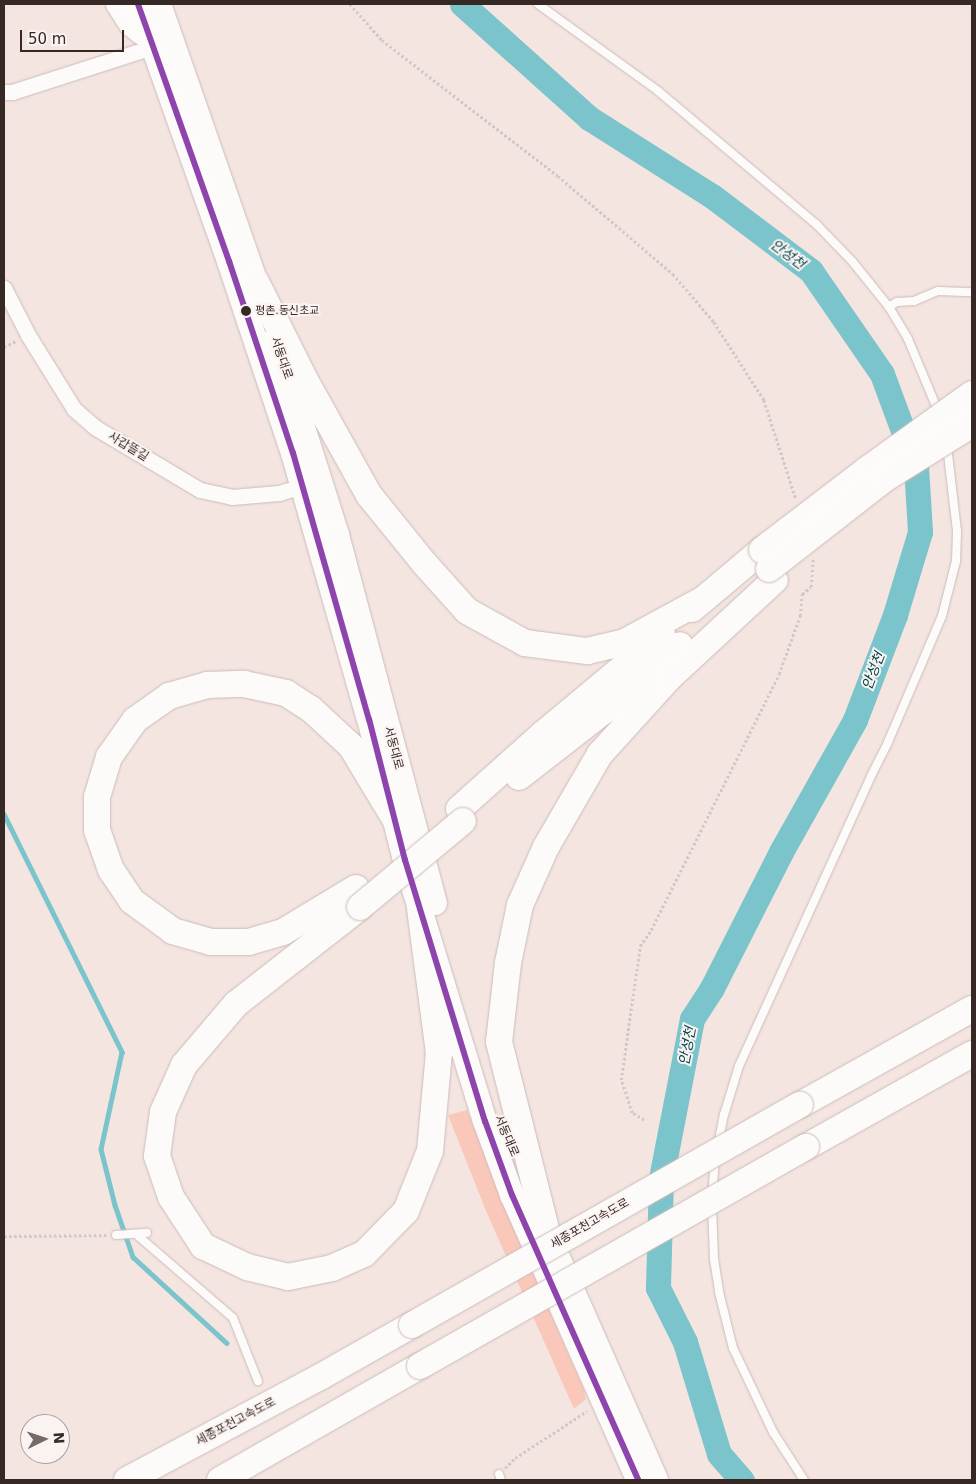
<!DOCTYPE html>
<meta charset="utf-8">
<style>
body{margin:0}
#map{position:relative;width:976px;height:1484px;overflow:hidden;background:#f4e5e1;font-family:"DejaVu Sans","Noto Sans KR",sans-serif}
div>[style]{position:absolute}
.green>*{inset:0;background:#fac8bb}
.stream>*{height:4.5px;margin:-2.25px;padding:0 2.25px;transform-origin:2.25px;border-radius:2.25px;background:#7bc4cb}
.river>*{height:25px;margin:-12.5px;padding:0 12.5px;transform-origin:12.5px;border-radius:12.5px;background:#7bc4cb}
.path>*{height:2.5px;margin-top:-1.25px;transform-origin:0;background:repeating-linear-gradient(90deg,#cec9c8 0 2.5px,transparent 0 5px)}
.roads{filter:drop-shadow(0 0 1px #cabcb9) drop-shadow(0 0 1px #cabcb9)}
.lane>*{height:8px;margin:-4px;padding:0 4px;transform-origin:4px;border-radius:4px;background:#fdfbfa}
.street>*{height:15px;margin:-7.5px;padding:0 7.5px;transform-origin:7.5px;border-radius:7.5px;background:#fdfbfa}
.primary>*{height:24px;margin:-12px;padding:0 12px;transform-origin:12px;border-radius:12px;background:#fdfbfa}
.highway>*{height:26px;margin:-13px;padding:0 13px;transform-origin:13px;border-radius:13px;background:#fdfbfa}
.bridges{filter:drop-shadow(0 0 1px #cabcb9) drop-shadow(0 0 1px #cabcb9)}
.highway-bridge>*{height:26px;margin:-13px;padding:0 13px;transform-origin:13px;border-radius:13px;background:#fdfbfa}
.bus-1>*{height:6px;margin:-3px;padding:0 3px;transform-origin:3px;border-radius:3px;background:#8e44ad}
.dots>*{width:14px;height:14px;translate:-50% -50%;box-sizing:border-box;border:2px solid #faf3f1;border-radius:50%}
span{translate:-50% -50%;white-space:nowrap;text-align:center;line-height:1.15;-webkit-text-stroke:4px #faf3f1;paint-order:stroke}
.bus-label{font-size:11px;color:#362925}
.left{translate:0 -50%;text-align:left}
.street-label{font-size:12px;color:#362925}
.water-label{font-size:14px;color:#00464c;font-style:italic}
.frame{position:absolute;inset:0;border:5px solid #362925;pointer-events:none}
.north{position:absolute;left:20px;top:1414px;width:50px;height:50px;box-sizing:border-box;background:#faf3f1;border:1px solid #aca29f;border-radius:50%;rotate:86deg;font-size:14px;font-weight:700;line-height:20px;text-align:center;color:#362925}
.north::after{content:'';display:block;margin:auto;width:18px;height:22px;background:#786b67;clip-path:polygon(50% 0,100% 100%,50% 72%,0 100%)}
.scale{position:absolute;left:20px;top:30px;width:104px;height:22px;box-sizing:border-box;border:2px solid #362925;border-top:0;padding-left:6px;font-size:15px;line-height:18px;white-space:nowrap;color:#362925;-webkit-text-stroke:4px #faf3f1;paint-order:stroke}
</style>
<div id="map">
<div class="green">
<div style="clip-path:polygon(467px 1110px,523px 1251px,584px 1390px,586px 1399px,574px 1409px,486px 1211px,448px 1115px)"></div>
</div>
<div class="stream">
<div style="left:4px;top:814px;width:266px;rotate:63.6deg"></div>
<div style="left:122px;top:1052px;width:99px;rotate:102.2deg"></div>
<div style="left:101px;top:1149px;width:58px;rotate:76deg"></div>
<div style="left:115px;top:1205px;width:55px;rotate:70.9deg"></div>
<div style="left:133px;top:1257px;width:127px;rotate:42.5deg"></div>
</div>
<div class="river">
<div style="left:462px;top:4px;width:171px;rotate:41.9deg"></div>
<div style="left:589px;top:118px;width:146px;rotate:32.4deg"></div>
<div style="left:712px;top:196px;width:124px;rotate:37.1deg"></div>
<div style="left:811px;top:271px;width:125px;rotate:55.4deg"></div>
<div style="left:882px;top:374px;width:98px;rotate:69.7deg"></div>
<div style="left:916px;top:466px;width:66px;rotate:86.5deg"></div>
<div style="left:920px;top:532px;width:87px;rotate:106.8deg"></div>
<div style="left:895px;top:615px;width:112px;rotate:110.9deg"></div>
<div style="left:855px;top:720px;width:151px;rotate:119.3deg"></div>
<div style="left:781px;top:852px;width:153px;rotate:116.9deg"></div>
<div style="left:712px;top:988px;width:37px;rotate:123deg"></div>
<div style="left:692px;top:1019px;width:163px;rotate:101deg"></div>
<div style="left:661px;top:1179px;width:109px;rotate:91.6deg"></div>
<div style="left:658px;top:1288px;width:60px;rotate:63.4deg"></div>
<div style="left:685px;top:1342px;width:117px;rotate:73.1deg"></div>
<div style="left:719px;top:1454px;width:35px;rotate:49deg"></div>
</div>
<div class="path">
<div style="left:350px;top:4px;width:48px;rotate:48.4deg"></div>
<div style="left:382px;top:40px;width:222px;rotate:37.7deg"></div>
<div style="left:558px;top:176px;width:151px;rotate:40.4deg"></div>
<div style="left:673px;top:274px;width:63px;rotate:49.5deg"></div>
<div style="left:714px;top:322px;width:93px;rotate:57.3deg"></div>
<div style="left:764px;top:400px;width:104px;rotate:72.1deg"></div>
<div style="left:4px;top:347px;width:13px;rotate:-27deg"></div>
<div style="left:644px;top:1120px;width:14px;rotate:-150deg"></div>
<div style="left:632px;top:1113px;width:35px;rotate:-108deg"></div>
<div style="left:621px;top:1080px;width:135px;rotate:-81.9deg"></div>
<div style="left:640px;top:946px;width:19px;rotate:-55deg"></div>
<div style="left:651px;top:930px;width:286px;rotate:-63.4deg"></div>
<div style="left:779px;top:674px;width:62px;rotate:-70.1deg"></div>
<div style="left:800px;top:616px;width:22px;rotate:-85deg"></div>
<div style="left:802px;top:594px;width:11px;rotate:-38deg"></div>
<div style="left:811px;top:587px;width:28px;rotate:-86deg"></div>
<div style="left:4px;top:1236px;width:103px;rotate:-0.6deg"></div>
<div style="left:505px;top:1468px;width:14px;rotate:-45deg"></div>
<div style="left:515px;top:1458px;width:86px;rotate:-33.1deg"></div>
</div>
<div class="roads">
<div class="lane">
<div style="left:538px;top:4px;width:148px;rotate:35.9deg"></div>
<div style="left:658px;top:91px;width:207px;rotate:40.1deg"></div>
<div style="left:816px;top:224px;width:52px;rotate:45.8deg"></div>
<div style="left:852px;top:261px;width:59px;rotate:51.2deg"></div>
<div style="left:889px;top:307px;width:37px;rotate:59deg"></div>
<div style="left:908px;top:339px;width:80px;rotate:67.3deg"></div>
<div style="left:889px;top:307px;width:9px;rotate:-32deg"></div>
<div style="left:897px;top:302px;width:17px;rotate:-3deg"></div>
<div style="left:914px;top:301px;width:26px;rotate:-23deg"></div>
<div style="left:938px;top:291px;width:34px;rotate:2deg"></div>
<div style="left:718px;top:1145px;width:31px;rotate:-79deg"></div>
<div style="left:724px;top:1115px;width:51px;rotate:-73deg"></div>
<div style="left:739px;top:1066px;width:321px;rotate:-65.5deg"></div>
<div style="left:872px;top:774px;width:36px;rotate:-63deg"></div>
<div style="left:888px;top:742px;width:137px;rotate:-66.8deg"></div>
<div style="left:942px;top:616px;width:57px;rotate:-75.7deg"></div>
<div style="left:956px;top:561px;width:30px;rotate:-88deg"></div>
<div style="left:957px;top:531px;width:86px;rotate:-96.7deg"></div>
<div style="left:712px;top:1195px;width:36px;rotate:-85deg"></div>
<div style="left:712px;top:1206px;width:53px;rotate:87.8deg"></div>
<div style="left:714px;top:1259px;width:33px;rotate:81deg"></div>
<div style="left:719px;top:1292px;width:58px;rotate:76deg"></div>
<div style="left:733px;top:1348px;width:93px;rotate:64.5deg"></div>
<div style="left:773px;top:1432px;width:57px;rotate:57.1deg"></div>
<div style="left:116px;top:1235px;width:31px;rotate:-4deg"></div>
<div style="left:137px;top:1235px;width:127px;rotate:40.8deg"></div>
<div style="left:233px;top:1318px;width:68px;rotate:68.4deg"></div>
<div style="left:499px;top:1474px;width:6px;rotate:72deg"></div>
</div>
<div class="street">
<div style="left:4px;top:92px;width:8px"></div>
<div style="left:12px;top:92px;width:147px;rotate:-17.8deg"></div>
<div style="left:4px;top:288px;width:53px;rotate:62.9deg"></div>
<div style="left:28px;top:335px;width:87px;rotate:58.1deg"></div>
<div style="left:74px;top:409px;width:29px;rotate:41deg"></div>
<div style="left:96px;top:428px;width:121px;rotate:30.8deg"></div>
<div style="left:200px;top:490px;width:33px;rotate:12deg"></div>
<div style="left:232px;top:497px;width:47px;rotate:-4.9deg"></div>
<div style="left:279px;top:493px;width:31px;rotate:-17deg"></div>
</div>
<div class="primary">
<div style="left:118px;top:4px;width:24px;rotate:57deg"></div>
<div style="left:131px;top:24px;width:14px;rotate:39deg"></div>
<div style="left:138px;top:4px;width:273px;rotate:70.5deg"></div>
<div style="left:229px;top:261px;width:202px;rotate:71.6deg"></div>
<div style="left:293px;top:453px;width:277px;rotate:74.1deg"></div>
<div style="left:369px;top:719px;width:146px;rotate:75.7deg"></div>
<div style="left:405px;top:860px;width:273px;rotate:73deg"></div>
<div style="left:485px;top:1121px;width:79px;rotate:70deg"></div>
<div style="left:512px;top:1195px;width:312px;rotate:66.1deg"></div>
<div style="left:159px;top:4px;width:313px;rotate:70.8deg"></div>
<div style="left:275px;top:339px;width:206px;rotate:72.4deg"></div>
<div style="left:337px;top:535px;width:381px;rotate:75.1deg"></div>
<div style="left:545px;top:1228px;width:275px;rotate:66.2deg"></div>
</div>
<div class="highway">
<div style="left:256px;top:282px;width:110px;rotate:63.4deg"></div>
<div style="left:305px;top:380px;width:132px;rotate:60.9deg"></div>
<div style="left:369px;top:495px;width:87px;rotate:51deg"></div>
<div style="left:424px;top:563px;width:64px;rotate:48.1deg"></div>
<div style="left:467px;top:611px;width:66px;rotate:28.9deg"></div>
<div style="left:525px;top:643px;width:63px;rotate:7.4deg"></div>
<div style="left:587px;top:651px;width:39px;rotate:-13deg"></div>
<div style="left:625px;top:642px;width:90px;rotate:-28.6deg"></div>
<div style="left:692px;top:609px;width:92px;rotate:-40.1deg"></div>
<div style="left:519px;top:777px;width:109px;rotate:-37.9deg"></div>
<div style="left:605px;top:710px;width:99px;rotate:-40.9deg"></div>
<div style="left:459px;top:809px;width:113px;rotate:-41.8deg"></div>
<div style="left:543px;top:734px;width:155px;rotate:-39.8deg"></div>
<div style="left:356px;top:888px;width:85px;rotate:148.9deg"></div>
<div style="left:283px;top:932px;width:35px;rotate:164deg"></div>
<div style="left:249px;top:942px;width:38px;rotate:180deg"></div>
<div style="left:211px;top:942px;width:40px;rotate:-164deg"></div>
<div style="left:173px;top:931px;width:51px;rotate:-143.8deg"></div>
<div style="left:132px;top:901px;width:37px;rotate:-124deg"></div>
<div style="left:111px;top:870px;width:42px;rotate:-109.3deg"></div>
<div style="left:97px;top:830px;width:33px;rotate:-90deg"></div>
<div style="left:97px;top:797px;width:42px;rotate:-73.3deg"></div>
<div style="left:109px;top:757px;width:45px;rotate:-54.9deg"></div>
<div style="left:135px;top:720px;width:42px;rotate:-35.2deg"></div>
<div style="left:169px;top:696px;width:40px;rotate:-16deg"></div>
<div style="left:207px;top:685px;width:37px;rotate:-2deg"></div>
<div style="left:244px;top:684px;width:43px;rotate:12.1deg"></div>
<div style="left:286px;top:693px;width:30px;rotate:33deg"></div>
<div style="left:311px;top:709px;width:54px;rotate:42.8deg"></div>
<div style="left:351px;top:746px;width:85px;rotate:58.9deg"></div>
<div style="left:360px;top:907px;width:157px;rotate:142deg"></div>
<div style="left:236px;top:1004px;width:80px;rotate:130.4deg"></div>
<div style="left:184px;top:1065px;width:51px;rotate:114.1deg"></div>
<div style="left:163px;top:1112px;width:44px;rotate:97.8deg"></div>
<div style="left:157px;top:1156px;width:43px;rotate:71.1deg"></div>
<div style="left:171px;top:1197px;width:59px;rotate:56.9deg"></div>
<div style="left:203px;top:1246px;width:49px;rotate:25.5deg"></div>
<div style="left:247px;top:1267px;width:42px;rotate:13.7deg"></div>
<div style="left:288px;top:1277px;width:45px;rotate:-11.6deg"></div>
<div style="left:332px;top:1268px;width:35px;rotate:-24deg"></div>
<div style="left:364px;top:1254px;width:60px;rotate:-45.7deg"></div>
<div style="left:406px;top:1211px;width:65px;rotate:-68.2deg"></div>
<div style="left:430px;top:1151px;width:98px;rotate:-84.8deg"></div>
<div style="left:439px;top:1053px;width:145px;rotate:-97.5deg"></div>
<div style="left:800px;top:1105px;width:197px;rotate:-29.2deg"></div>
<div style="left:806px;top:1147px;width:190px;rotate:-29.3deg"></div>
<div style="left:547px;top:1233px;width:197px;rotate:-104.1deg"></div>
<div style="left:499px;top:1042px;width:80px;rotate:-83.5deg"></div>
<div style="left:508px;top:963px;width:59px;rotate:-78.3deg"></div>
<div style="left:520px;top:905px;width:64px;rotate:-65.9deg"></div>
<div style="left:546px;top:847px;width:108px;rotate:-59.9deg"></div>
<div style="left:600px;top:754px;width:103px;rotate:-47.8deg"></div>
<div style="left:669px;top:678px;width:144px;rotate:-42.8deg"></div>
<div style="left:127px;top:1480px;width:219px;rotate:-28.1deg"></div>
<div style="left:320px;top:1377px;width:106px;rotate:-29.5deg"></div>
<div style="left:220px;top:1480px;width:230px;rotate:-29.7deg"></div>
</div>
</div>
<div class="bridges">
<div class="highway-bridge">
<div style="left:762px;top:550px;width:133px;rotate:-37.4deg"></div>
<div style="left:868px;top:469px;width:128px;rotate:-35.8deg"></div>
<div style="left:769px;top:569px;width:148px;rotate:-37.9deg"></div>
<div style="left:886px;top:478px;width:102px;rotate:-32.1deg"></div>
<div style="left:360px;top:907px;width:134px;rotate:-39.9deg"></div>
<div style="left:412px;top:1325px;width:446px;rotate:-29.6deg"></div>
<div style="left:420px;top:1366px;width:444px;rotate:-29.6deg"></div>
</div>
</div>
<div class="bus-1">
<div style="left:138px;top:4px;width:273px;rotate:70.5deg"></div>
<div style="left:229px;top:261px;width:202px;rotate:71.6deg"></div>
<div style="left:293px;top:453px;width:277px;rotate:74.1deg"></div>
<div style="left:369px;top:719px;width:146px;rotate:75.7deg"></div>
<div style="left:405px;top:860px;width:273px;rotate:73deg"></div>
<div style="left:485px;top:1121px;width:79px;rotate:70deg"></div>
<div style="left:512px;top:1195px;width:312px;rotate:66.1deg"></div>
</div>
<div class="dots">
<div style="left:246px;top:311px;background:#362925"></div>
</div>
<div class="bus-label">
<span class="left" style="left:255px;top:311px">평촌.동신초교</span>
</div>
<div class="street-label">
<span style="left:281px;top:358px;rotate:71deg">서동대로</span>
<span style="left:128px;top:447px;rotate:31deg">사갑뜰길</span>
<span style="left:393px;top:748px;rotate:75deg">서동대로</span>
<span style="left:506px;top:1136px;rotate:67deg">서동대로</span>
<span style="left:590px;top:1224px;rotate:-30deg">세종포천고속도로</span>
<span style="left:236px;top:1422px;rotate:-28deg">세종포천고속도로</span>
</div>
<div class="water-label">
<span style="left:788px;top:254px;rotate:37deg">안성천</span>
<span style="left:873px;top:671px;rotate:-69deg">안성천</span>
<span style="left:687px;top:1046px;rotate:-79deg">안성천</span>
</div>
<div class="frame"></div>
<div class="north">N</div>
<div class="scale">50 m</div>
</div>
